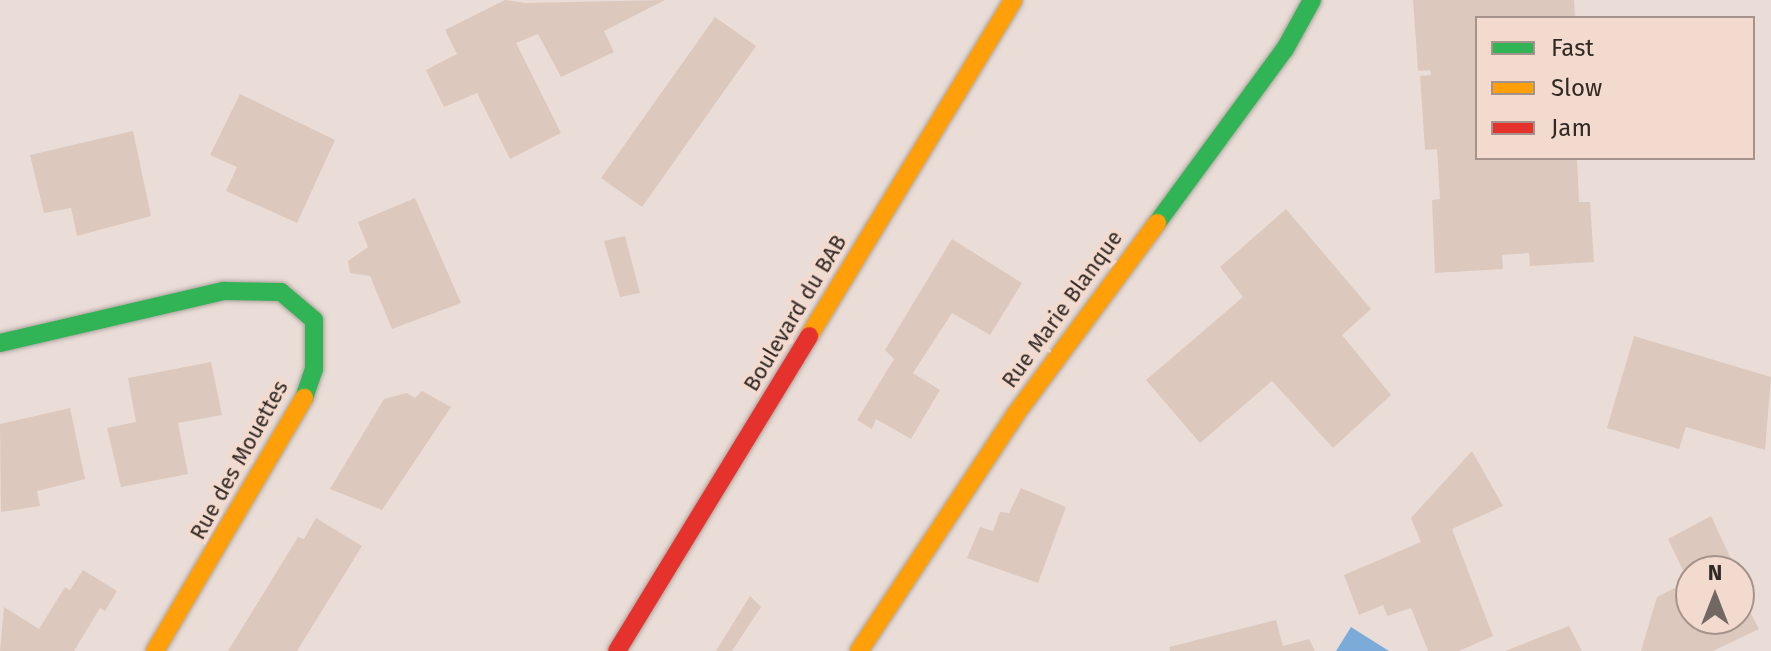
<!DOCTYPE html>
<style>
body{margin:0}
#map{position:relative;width:1771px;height:651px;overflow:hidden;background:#eaddd7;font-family:"Fira Sans",sans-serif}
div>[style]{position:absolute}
.water>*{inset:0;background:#7cabda}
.building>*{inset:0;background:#ddc8bd}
.roads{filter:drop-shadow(0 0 2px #ada39e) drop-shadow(0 0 2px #ada39e)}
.fast>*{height:18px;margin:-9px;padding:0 9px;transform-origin:9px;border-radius:9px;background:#30b455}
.slow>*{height:18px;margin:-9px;padding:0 9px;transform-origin:9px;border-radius:9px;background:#ff9f0a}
.jam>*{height:18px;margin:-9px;padding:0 9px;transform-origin:9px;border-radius:9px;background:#e5322d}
span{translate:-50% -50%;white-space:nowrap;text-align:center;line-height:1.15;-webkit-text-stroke:8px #f2dacf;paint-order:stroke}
.street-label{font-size:22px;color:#322925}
.legend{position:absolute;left:1475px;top:16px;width:280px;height:144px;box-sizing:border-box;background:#f2dacf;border:2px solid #a5938b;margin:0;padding:10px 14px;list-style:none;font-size:24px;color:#322925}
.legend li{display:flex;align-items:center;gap:16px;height:40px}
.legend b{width:40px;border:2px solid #a5938b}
.north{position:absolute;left:1675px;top:555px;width:80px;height:80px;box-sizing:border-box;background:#f2dacf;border:2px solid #a5938b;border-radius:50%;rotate:0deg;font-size:22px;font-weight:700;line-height:32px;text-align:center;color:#322925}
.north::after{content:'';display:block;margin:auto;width:28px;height:36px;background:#726863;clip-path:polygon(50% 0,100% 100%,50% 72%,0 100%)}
</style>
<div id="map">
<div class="water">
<div style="clip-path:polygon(1351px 627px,1389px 651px,1336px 651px)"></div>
</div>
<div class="building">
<div style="clip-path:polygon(505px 0,525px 3px,665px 0,604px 31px,614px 52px,561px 77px,538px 34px,516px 43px,561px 133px,510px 159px,477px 93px,444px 107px,426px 70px,457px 54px,445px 30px)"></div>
<div style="clip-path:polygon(1413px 0,1574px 0,1575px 18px,1477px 18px,1477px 158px,1577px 158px,1579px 202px,1590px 202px,1594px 262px,1530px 266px,1529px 253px,1502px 255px,1503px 269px,1435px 273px,1432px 200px,1440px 199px,1437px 149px,1425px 150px,1420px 76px,1431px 75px,1430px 70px,1418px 71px)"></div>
<div style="clip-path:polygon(715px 17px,756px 46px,642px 207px,601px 178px)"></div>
<div style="clip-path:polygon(240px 94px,335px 140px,297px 223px,226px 191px,237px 167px,210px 155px)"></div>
<div style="clip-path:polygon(133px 131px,151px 216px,77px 236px,71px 208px,44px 213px,30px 155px)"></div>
<div style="clip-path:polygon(415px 198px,461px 303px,392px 329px,370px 276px,350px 273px,348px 261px,368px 247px,358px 222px)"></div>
<div style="clip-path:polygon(1286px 209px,1371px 309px,1342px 335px,1391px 395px,1333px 448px,1272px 381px,1200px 443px,1146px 380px,1243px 297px,1220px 267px)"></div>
<div style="clip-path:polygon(625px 236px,640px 293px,620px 297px,604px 241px)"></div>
<div style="clip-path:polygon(952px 239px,1022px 283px,990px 335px,952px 313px,913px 373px,940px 390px,911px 439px,876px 419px,872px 429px,857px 420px,894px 359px,885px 350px)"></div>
<div style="clip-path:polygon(1634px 336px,1771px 377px,1765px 450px,1686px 427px,1679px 449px,1607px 428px)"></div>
<div style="clip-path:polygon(211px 362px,222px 415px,178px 423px,188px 474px,121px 487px,107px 428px,136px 422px,128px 378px)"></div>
<div style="clip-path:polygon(422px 391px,451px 407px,382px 510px,330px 489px,384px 399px,407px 393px,415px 398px)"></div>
<div style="clip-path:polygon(70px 408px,85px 479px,37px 491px,40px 506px,1px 512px,0 424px)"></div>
<div style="clip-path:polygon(1472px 451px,1503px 506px,1452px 529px,1493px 636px,1459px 651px,1428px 651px,1411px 608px,1387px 616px,1383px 605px,1359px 615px,1344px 575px,1421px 542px,1411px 518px)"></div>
<div style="clip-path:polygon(1021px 488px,1066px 507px,1038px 583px,967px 558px,980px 527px,993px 531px,1000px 512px,1009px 513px)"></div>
<div style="clip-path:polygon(1711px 516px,1732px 561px,1726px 564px,1729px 571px,1691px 571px,1691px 619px,1739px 619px,1739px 590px,1759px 629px,1713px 651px,1641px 651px,1657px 597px,1688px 581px,1668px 539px)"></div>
<div style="clip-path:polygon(316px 518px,362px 546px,297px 651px,228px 651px,298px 537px,304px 539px)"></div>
<div style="clip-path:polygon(83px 570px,117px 591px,105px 611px,100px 608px,74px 651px,0 651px,4px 607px,39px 629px,65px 587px,70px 590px)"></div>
<div style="clip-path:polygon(750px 596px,761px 607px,732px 651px,716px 651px)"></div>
<div style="clip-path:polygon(1276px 620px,1283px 646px,1309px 639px,1315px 651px,1170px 651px,1169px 647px)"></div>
<div style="clip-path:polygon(1569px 626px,1582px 651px,1505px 651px)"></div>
</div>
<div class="roads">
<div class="fast">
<div style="left:1157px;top:223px;width:216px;rotate:-53.7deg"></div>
<div style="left:1285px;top:49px;width:56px;rotate:-61.1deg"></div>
<div style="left:0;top:343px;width:230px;rotate:-13.1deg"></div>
<div style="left:224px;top:291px;width:57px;rotate:1deg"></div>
<div style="left:281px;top:292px;width:43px;rotate:40.3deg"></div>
<div style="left:314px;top:320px;width:49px;rotate:90deg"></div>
<div style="left:314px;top:369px;width:31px;rotate:109deg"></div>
</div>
<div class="slow">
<div style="left:809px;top:336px;width:393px;rotate:-58.7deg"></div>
<div style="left:155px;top:651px;width:294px;rotate:-59.5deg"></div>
<div style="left:859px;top:651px;width:283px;rotate:-56.5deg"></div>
<div style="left:1015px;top:415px;width:239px;rotate:-53.5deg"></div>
</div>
<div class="jam">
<div style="left:617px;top:651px;width:369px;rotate:-58.6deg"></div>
</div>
</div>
<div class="street-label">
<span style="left:1062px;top:309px;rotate:-54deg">Rue Marie Blanque</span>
<span style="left:795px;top:313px;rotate:-59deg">Boulevard du BAB</span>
<span style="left:239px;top:460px;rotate:-61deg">Rue des Mouettes</span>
</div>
<ul class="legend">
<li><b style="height:10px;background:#30b455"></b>Fast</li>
<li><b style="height:10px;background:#ff9f0a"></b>Slow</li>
<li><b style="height:10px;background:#e5322d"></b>Jam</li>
</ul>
<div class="north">N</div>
</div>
